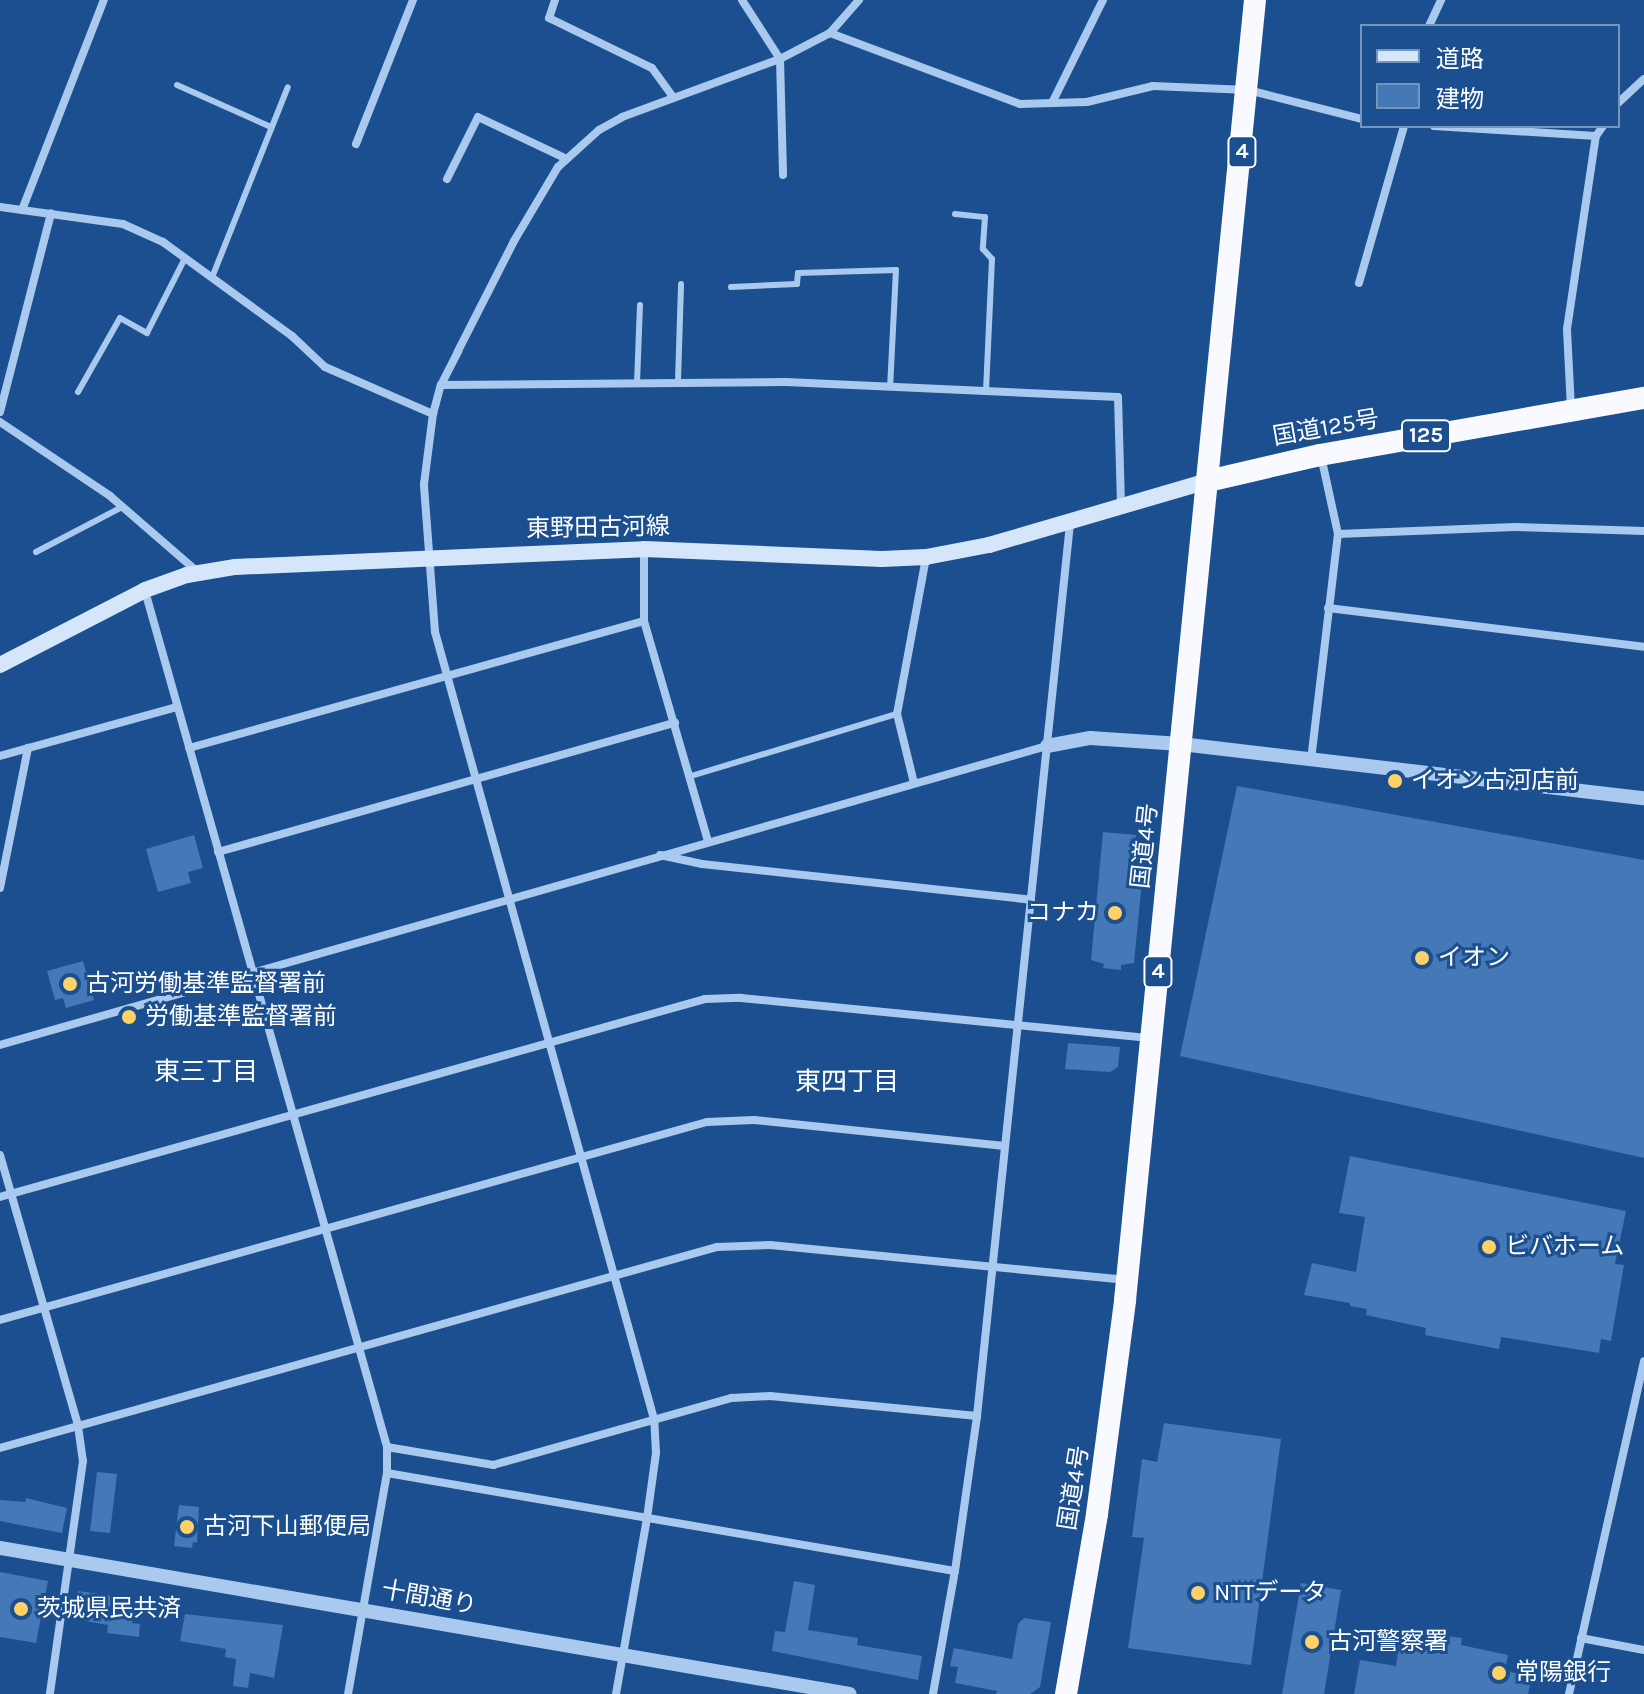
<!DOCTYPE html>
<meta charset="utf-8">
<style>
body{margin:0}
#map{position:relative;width:1644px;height:1694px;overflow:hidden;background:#1b4f8f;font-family:Karla,"Noto Sans JP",sans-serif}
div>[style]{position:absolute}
.building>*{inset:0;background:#4478b7}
.service>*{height:6px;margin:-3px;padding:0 3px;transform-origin:3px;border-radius:3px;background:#a9c9ee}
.minor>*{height:8px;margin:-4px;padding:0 4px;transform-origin:4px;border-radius:4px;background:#a9c9ee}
.tertiary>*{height:14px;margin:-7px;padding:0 7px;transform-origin:7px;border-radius:7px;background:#a9c9ee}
.secondary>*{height:16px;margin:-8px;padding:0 8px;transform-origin:8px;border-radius:8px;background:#d6e6fa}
.trunk>*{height:22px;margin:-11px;padding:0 11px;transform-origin:11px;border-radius:11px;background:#f8faff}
.dots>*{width:22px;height:22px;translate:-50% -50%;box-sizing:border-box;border:4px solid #1b4f8f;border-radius:50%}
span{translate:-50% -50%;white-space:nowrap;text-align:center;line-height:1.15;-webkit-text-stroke:6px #1b4f8f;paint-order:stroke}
.shield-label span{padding:2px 6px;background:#1b4f8f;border:2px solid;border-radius:6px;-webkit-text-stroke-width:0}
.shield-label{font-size:22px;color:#fff;font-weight:700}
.street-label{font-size:24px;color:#fff}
.poi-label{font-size:24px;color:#fff}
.left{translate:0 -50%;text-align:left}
.right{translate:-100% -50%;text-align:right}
.neighbourhood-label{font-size:26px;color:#fff}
.legend{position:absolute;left:1360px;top:24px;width:260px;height:104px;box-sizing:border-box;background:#1b4f8f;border:2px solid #7695bc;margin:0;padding:10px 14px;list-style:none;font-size:24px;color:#fff}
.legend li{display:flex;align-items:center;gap:16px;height:40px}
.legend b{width:40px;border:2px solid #7695bc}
</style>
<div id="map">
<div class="building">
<div style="clip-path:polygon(1237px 786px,1644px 860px,1644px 1158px,1180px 1056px)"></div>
<div style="clip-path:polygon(1103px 832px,1136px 835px,1133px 870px,1143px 871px,1134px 963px,1121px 965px,1121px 970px,1103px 968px,1104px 964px,1091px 960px)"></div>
<div style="clip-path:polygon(194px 835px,203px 868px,188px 872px,191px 883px,158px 892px,146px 849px)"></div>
<div style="clip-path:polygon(83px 961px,94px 1000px,66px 1008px,63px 998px,55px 1000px,47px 971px)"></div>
<div style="clip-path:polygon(1068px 1043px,1120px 1047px,1118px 1067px,1110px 1072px,1065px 1069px)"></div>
<div style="clip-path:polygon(1350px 1156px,1626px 1211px,1615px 1264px,1624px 1265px,1611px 1341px,1601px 1339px,1599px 1353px,1501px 1337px,1499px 1349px,1425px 1335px,1426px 1328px,1366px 1315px,1367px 1309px,1350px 1306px,1350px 1303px,1304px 1295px,1312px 1263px,1356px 1272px,1365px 1217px,1339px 1213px)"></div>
<div style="clip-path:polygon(1164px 1423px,1281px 1439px,1251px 1665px,1128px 1648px,1144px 1538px,1132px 1537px,1142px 1459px,1157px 1462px)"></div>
<div style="clip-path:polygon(97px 1472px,117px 1474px,110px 1533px,90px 1531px)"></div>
<div style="clip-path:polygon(26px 1498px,67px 1508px,62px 1533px,0 1521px,0 1500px,25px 1502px)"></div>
<div style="clip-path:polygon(179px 1505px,199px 1507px,197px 1543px,193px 1542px,192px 1548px,174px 1546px)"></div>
<div style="clip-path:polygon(0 1572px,48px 1581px,36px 1643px,0 1637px)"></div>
<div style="clip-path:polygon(794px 1581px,815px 1585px,808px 1630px,858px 1638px,857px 1645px,922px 1656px,918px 1680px,772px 1651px,775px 1631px,785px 1632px)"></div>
<div style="clip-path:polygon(1301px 1583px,1341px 1590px,1324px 1694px,1282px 1694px)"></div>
<div style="clip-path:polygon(78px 1591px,135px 1599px,132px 1623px,140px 1624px,139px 1637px,107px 1633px,108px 1625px,85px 1621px,87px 1612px,74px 1610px)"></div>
<div style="clip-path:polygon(185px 1614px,283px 1625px,274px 1678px,250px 1673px,248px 1688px,233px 1686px,236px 1659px,225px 1657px,226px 1649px,180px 1641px)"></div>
<div style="clip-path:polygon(1024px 1618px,1051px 1622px,1040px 1687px,1030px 1694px,996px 1694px,997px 1691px,955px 1683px,958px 1667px,950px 1666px,954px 1648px,1012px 1659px,1018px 1624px)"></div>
<div style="clip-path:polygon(1401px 1630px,1462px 1638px,1461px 1645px,1508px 1655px,1505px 1671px,1532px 1676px,1528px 1694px,1354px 1694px,1360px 1660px,1396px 1666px)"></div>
</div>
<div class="service">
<div style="left:177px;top:85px;width:103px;rotate:24.1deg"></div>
<div style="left:955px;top:214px;width:30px;rotate:6deg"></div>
<div style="left:985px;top:217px;width:32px;rotate:94deg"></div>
<div style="left:983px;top:249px;width:13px;rotate:48deg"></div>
<div style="left:992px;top:259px;width:132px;rotate:92.6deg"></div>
<div style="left:213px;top:275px;width:202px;rotate:-68.3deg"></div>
<div style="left:731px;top:287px;width:66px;rotate:-2.6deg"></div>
<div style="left:797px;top:284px;width:11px;rotate:-85deg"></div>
<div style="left:798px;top:273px;width:98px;rotate:-1.8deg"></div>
<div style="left:896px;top:270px;width:117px;rotate:92.9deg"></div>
<div style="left:678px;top:381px;width:97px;rotate:-88.2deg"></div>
<div style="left:637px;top:383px;width:78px;rotate:-87.8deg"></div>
<div style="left:78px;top:392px;width:85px;rotate:-60.4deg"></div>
<div style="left:120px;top:318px;width:31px;rotate:29deg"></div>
<div style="left:147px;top:333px;width:84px;rotate:-63.1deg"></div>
<div style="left:36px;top:552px;width:97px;rotate:-27.6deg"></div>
<div style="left:691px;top:776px;width:215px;rotate:-16.8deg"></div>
</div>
<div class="minor">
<div style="left:555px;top:0;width:19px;rotate:108deg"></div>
<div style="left:549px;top:18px;width:114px;rotate:25.9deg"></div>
<div style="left:652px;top:68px;width:34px;rotate:54deg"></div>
<div style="left:742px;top:0;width:70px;rotate:57.2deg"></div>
<div style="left:780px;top:59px;width:116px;rotate:88.5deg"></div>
<div style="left:1429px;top:26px;width:29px;rotate:-65deg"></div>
<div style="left:830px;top:33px;width:203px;rotate:20.5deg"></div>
<div style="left:1020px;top:104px;width:67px;rotate:-1.7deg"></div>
<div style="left:1087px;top:102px;width:68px;rotate:-13.6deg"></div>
<div style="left:1153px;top:86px;width:95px;rotate:2.4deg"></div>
<div style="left:1248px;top:90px;width:118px;rotate:14.3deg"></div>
<div style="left:1052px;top:103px;width:115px;rotate:-63.7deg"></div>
<div style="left:1618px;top:103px;width:35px;rotate:-43deg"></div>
<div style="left:1434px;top:126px;width:162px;rotate:3.5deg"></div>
<div style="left:356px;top:144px;width:155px;rotate:-68.4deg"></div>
<div style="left:447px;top:179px;width:69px;rotate:-63.4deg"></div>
<div style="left:478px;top:117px;width:98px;rotate:25.3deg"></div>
<div style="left:0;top:207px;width:124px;rotate:7.9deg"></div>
<div style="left:123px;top:224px;width:44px;rotate:24.2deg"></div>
<div style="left:163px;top:242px;width:160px;rotate:36.1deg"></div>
<div style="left:292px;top:336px;width:45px;rotate:43.2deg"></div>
<div style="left:325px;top:367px;width:118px;rotate:23.5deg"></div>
<div style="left:22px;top:210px;width:225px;rotate:-68.7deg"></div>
<div style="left:1359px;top:283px;width:163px;rotate:-74deg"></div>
<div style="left:441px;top:385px;width:345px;rotate:-0.5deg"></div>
<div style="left:786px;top:382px;width:332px;rotate:2.6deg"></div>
<div style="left:1118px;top:397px;width:109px;rotate:88.4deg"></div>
<div style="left:1571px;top:409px;width:80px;rotate:-92.9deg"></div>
<div style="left:1567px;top:329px;width:195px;rotate:-81.5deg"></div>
<div style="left:1596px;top:136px;width:12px;rotate:-55deg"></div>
<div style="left:0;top:412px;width:205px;rotate:-75.6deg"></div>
<div style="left:0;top:422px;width:133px;rotate:33.9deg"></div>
<div style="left:110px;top:496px;width:118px;rotate:40.9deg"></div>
<div style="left:1338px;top:534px;width:177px;rotate:-2.3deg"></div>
<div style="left:1515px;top:527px;width:129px;rotate:1.8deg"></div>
<div style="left:644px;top:550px;width:71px;rotate:90deg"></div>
<div style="left:644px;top:621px;width:229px;rotate:73.8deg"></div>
<div style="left:145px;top:591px;width:890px;rotate:74.21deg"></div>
<div style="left:387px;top:1447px;width:26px;rotate:90deg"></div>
<div style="left:387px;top:1473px;width:224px;rotate:100deg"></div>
<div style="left:1328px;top:608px;width:318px;rotate:7deg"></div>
<div style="left:189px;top:748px;width:472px;rotate:-15.6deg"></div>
<div style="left:0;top:756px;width:184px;rotate:-15.5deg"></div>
<div style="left:1311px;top:760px;width:228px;rotate:-83.2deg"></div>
<div style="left:1338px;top:534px;width:80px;rotate:-102.3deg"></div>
<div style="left:914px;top:783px;width:71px;rotate:-103.8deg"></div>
<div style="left:897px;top:714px;width:160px;rotate:-79.5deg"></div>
<div style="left:218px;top:852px;width:475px;rotate:-15.8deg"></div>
<div style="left:660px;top:855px;width:43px;rotate:12.1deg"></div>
<div style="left:702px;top:864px;width:331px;rotate:6.2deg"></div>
<div style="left:0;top:888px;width:143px;rotate:-78.7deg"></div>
<div style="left:0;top:1045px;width:1089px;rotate:-15.94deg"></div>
<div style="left:0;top:1155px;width:282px;rotate:73.9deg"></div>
<div style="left:78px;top:1426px;width:35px;rotate:82deg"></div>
<div style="left:83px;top:1461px;width:235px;rotate:98.1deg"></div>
<div style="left:0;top:1197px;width:732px;rotate:-15.69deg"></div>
<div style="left:705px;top:999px;width:36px;rotate:-2deg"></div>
<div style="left:741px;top:998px;width:411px;rotate:5.6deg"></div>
<div style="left:0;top:1320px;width:734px;rotate:-15.65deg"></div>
<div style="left:707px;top:1122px;width:47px;rotate:-2.4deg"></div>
<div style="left:754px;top:1120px;width:252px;rotate:5.9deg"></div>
<div style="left:387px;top:1447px;width:108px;rotate:9.6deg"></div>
<div style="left:493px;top:1465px;width:248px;rotate:-15.7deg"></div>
<div style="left:732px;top:1398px;width:38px;rotate:-3deg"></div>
<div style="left:770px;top:1396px;width:208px;rotate:5.5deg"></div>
<div style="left:0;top:1448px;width:745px;rotate:-15.66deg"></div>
<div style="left:717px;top:1247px;width:53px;rotate:-2.2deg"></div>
<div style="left:770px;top:1245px;width:359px;rotate:5.6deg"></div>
<div style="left:387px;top:1473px;width:576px;rotate:9.79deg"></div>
<div style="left:1581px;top:1638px;width:64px;rotate:10.8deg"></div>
<div style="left:616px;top:1694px;width:179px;rotate:-80deg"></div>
<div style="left:647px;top:1518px;width:66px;rotate:-82.1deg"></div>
<div style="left:656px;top:1453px;width:34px;rotate:-93deg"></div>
<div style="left:654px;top:1419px;width:817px;rotate:-105.55deg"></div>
<div style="left:435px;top:632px;width:148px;rotate:-94.3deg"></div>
<div style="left:424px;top:484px;width:71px;rotate:-82.7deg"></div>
<div style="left:433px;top:414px;width:30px;rotate:-75deg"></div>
<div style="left:441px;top:385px;width:38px;rotate:-63deg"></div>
<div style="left:458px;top:351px;width:123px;rotate:-63deg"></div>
<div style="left:514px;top:241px;width:86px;rotate:-59.3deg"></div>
<div style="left:558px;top:167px;width:55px;rotate:-42.1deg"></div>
<div style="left:599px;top:130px;width:26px;rotate:-29deg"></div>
<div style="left:622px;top:117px;width:168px;rotate:-20.2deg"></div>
<div style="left:780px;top:59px;width:56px;rotate:-27.5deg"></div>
<div style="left:830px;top:33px;width:44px;rotate:-48.7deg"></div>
<div style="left:933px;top:1694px;width:125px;rotate:-79.9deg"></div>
<div style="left:955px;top:1571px;width:157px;rotate:-81.9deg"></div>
<div style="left:977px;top:1416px;width:898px;rotate:-84.05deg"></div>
<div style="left:1569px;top:1694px;width:341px;rotate:-77.3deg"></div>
</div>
<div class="tertiary">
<div style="left:1047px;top:746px;width:44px;rotate:-10.5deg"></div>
<div style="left:1090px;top:738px;width:91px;rotate:3.8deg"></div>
<div style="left:1181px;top:744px;width:466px;rotate:6.7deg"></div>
<div style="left:0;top:1548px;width:862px;rotate:9.75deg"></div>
</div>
<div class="secondary">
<div style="left:0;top:665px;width:163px;rotate:-27.3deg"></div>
<div style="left:145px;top:590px;width:45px;rotate:-19.7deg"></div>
<div style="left:187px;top:575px;width:49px;rotate:-9.5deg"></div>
<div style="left:235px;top:567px;width:409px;rotate:-2.5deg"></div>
<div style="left:644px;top:549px;width:238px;rotate:2.4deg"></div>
<div style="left:882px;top:559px;width:44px;rotate:-2.6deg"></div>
<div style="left:926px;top:557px;width:64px;rotate:-10.8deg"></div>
<div style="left:989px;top:545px;width:228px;rotate:-16.3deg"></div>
</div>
<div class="trunk">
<div style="left:1208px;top:481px;width:115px;rotate:-13.1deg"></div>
<div style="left:1320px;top:455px;width:329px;rotate:-10deg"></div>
<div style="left:1066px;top:1694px;width:183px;rotate:-80.2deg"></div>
<div style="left:1097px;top:1514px;width:216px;rotate:-82.5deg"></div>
<div style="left:1125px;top:1300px;width:1306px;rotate:-84.29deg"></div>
</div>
<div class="dots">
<div style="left:1395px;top:781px;background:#ffd166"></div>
<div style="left:1115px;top:913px;background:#ffd166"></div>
<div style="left:1422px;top:958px;background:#ffd166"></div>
<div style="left:70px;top:984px;background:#ffd166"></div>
<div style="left:129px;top:1017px;background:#ffd166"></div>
<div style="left:1489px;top:1247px;background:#ffd166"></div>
<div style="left:187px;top:1527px;background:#ffd166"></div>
<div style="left:1198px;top:1593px;background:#ffd166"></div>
<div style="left:21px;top:1609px;background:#ffd166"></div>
<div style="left:1312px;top:1642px;background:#ffd166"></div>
<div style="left:1499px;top:1673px;background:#ffd166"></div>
</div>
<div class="shield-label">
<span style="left:1242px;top:152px">4</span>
<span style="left:1426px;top:436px">125</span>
<span style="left:1158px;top:972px">4</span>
</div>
<div class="street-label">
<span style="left:1326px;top:428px;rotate:-10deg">国道125号</span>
<span style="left:598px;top:528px;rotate:-1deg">東野田古河線</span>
<span style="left:1145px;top:846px;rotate:-84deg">国道4号</span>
<span style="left:1074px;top:1488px;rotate:-81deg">国道4号</span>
<span style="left:429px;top:1598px;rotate:10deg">十間通り</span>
</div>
<div class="poi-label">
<span class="left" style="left:1411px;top:781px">イオン古河店前</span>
<span class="right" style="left:1099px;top:913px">コナカ</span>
<span class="left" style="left:1438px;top:958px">イオン</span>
<span class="left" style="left:86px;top:984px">古河労働基準監督署前</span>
<span class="left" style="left:145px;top:1017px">労働基準監督署前</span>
<span class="left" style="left:1505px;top:1247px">ビバホーム</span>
<span class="left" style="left:203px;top:1527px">古河下山郵便局</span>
<span class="left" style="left:1214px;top:1593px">NTTデータ</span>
<span class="left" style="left:37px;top:1609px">茨城県民共済</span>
<span class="left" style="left:1328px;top:1642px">古河警察署</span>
<span class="left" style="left:1515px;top:1673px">常陽銀行</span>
</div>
<div class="neighbourhood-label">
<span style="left:206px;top:1072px">東三丁目</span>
<span style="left:847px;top:1082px">東四丁目</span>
</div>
<ul class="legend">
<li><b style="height:10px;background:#d6e6fa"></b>道路</li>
<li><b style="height:22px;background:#4478b7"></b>建物</li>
</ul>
</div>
